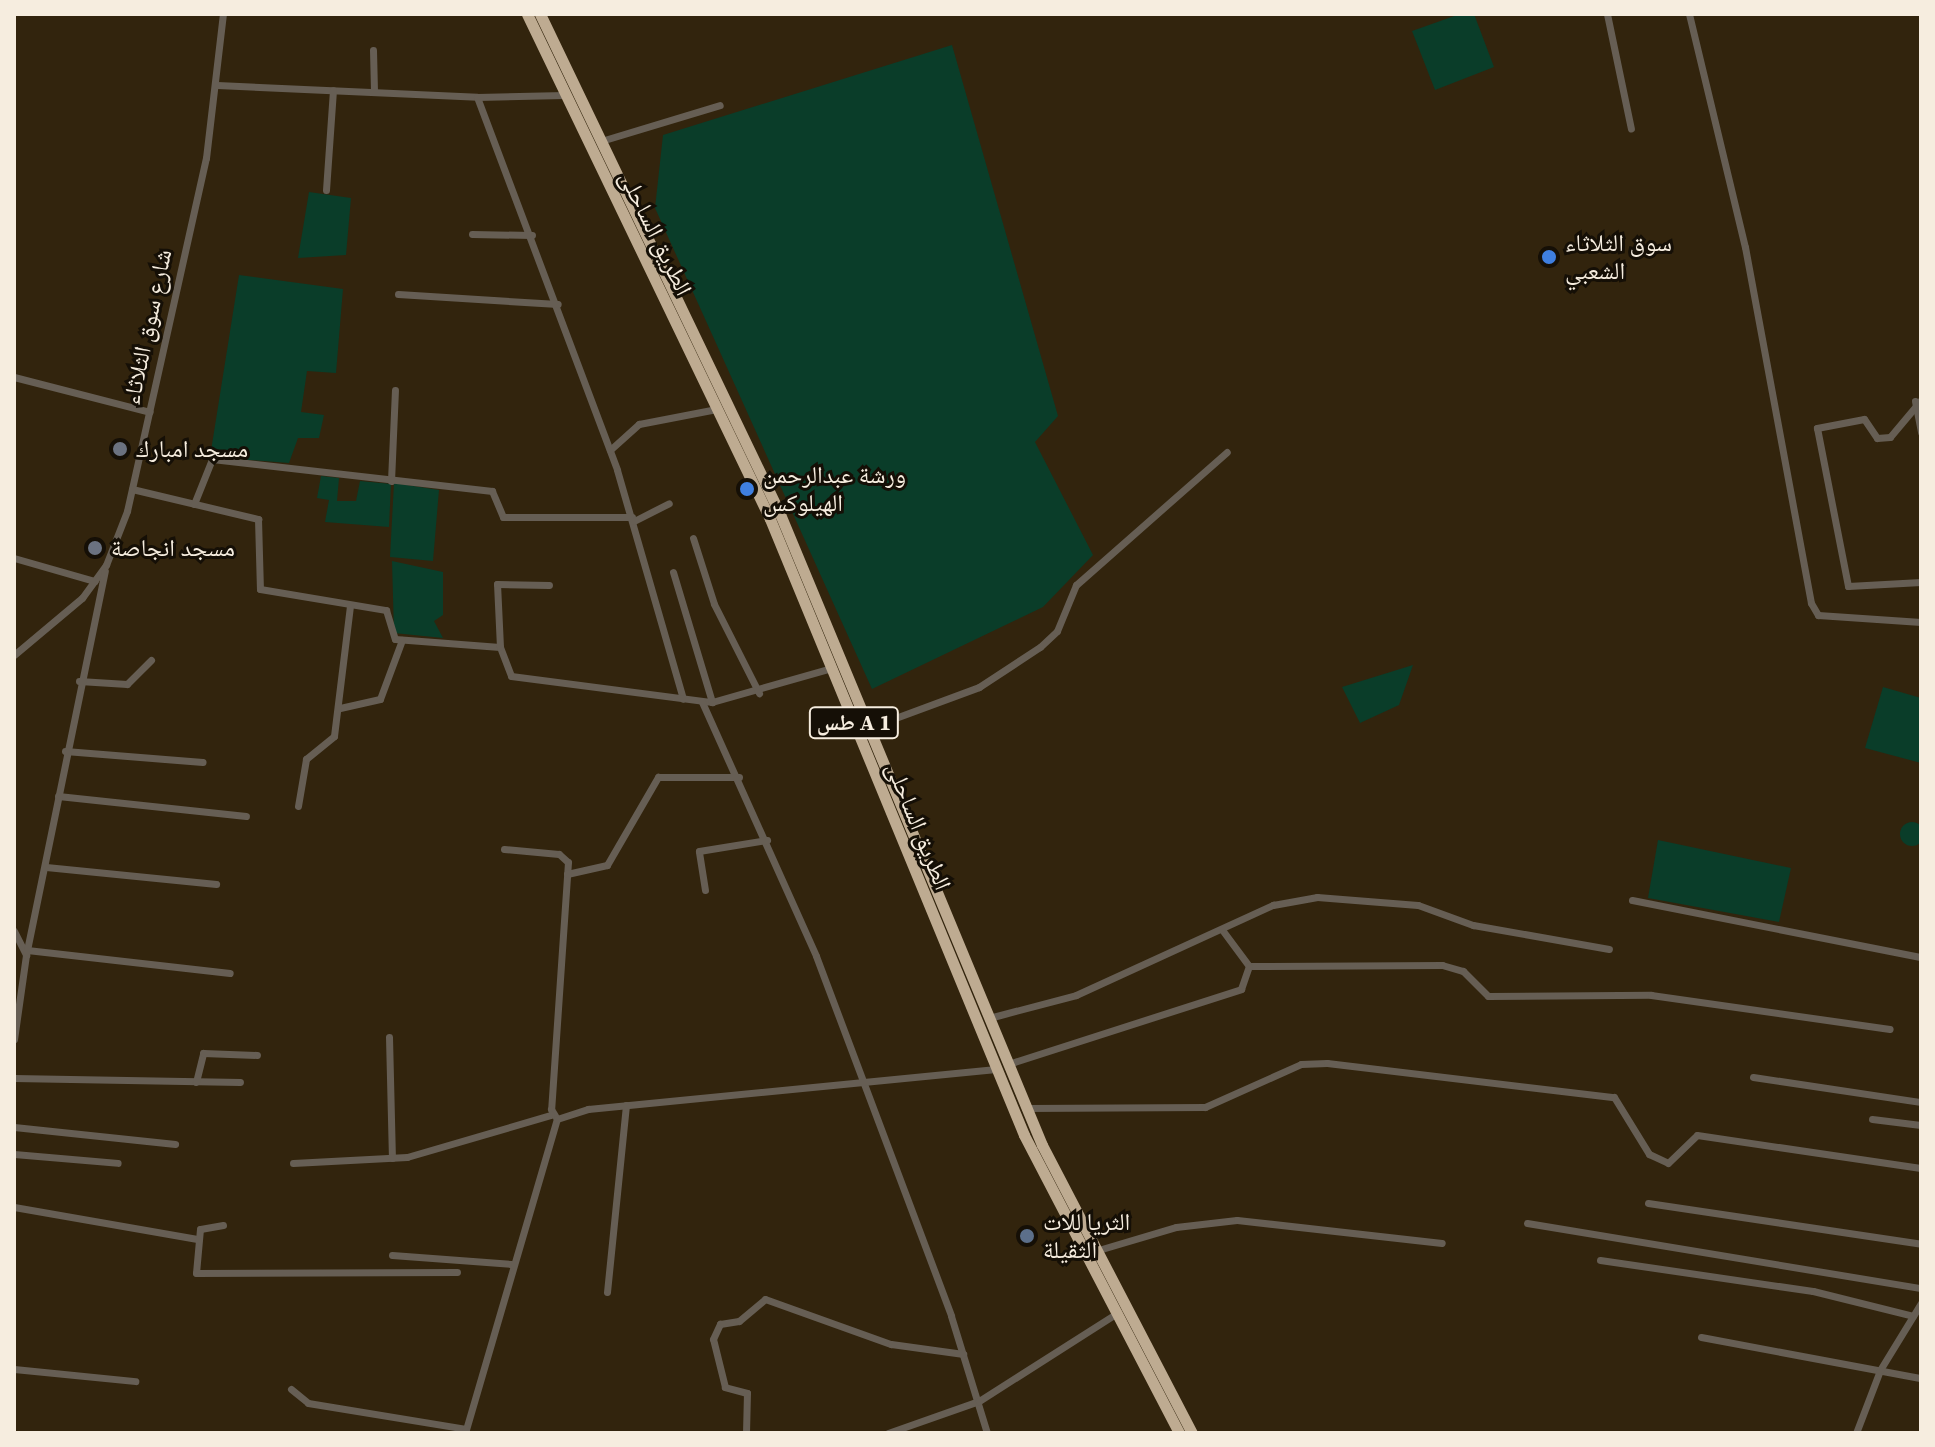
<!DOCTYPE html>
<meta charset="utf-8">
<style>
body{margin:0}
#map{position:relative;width:1935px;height:1447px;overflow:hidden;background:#32240d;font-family:"Source Serif 4","Noto Naskh Arabic",serif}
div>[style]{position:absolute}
.green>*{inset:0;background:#0a3d29}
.round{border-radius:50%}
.minor>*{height:7px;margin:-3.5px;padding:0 3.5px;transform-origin:3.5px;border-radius:3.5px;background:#665e54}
.highway>*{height:11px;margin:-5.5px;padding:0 5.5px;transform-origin:5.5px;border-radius:5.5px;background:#beab91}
.dots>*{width:22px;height:22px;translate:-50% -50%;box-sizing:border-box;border:4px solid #150f06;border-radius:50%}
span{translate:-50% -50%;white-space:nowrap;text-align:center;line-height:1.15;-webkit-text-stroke:6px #150f06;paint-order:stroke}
.shield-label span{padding:2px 6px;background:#150f06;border:2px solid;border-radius:6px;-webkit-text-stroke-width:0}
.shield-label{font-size:22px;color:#f6eddf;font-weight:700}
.street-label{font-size:24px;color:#f6eddf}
.poi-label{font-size:24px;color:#f6eddf}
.left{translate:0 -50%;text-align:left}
.frame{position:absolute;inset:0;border:16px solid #f6eddf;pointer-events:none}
</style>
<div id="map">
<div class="green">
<div style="clip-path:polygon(1460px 14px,1474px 14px,1494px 67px,1435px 90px,1412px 31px)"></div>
<div style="clip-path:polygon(952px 45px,1058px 416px,1035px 442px,1093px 555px,1043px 607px,872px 689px,655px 208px,663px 135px)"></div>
<div style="clip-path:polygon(309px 192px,351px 198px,346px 255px,298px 258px)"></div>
<div style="clip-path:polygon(239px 275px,343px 289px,336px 373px,307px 371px,301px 412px,324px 415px,319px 438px,298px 438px,289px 463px,210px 457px)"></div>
<div style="clip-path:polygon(321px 476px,339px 478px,337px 501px,356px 501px,360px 481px,391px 484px,389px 527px,325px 522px,329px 500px,317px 498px)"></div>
<div style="clip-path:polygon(394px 483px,439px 490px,433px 561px,390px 557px)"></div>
<div style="clip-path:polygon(392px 561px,443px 572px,443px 615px,434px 621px,443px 638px,394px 633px)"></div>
<div style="clip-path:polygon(1413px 665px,1399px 705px,1360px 723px,1342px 687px)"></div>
<div style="clip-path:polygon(1883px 687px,1921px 698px,1921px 763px,1865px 748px)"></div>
<div class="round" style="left:1900px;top:822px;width:24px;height:24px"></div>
<div style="clip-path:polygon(1658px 840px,1791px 868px,1779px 922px,1648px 898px)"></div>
</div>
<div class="minor">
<div style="left:1607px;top:14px;width:117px;rotate:78.2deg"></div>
<div style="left:1689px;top:14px;width:240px;rotate:76.5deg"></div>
<div style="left:1745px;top:247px;width:362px;rotate:79.5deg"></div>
<div style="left:1811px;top:603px;width:14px;rotate:60deg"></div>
<div style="left:1818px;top:615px;width:103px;rotate:3.9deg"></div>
<div style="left:373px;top:50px;width:41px;rotate:88.6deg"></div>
<div style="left:217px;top:85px;width:260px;rotate:2.6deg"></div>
<div style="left:477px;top:97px;width:398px;rotate:69.4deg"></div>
<div style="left:617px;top:470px;width:238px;rotate:73.9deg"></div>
<div style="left:477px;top:97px;width:87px;rotate:-1.3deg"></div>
<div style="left:601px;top:141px;width:124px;rotate:-16.8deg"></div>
<div style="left:326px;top:190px;width:100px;rotate:-86deg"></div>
<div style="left:472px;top:234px;width:60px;rotate:1deg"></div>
<div style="left:398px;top:294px;width:160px;rotate:3.6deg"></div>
<div style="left:14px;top:377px;width:140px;rotate:14.4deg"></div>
<div style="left:1921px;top:400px;width:48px;rotate:130deg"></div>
<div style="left:1890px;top:437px;width:13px;rotate:176deg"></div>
<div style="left:1877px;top:438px;width:23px;rotate:-124deg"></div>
<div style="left:1864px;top:419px;width:48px;rotate:169.2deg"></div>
<div style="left:1817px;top:428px;width:161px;rotate:78.9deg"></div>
<div style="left:1848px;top:586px;width:73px;rotate:-3.1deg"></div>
<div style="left:1915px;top:401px;width:32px;rotate:79deg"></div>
<div style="left:610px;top:450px;width:39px;rotate:-42deg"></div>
<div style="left:639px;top:424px;width:79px;rotate:-10.9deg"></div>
<div style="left:391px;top:481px;width:91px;rotate:-87.5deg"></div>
<div style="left:132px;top:489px;width:130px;rotate:13.4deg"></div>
<div style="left:258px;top:519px;width:70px;rotate:88.4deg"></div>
<div style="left:260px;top:589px;width:128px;rotate:9.5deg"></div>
<div style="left:386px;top:610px;width:30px;rotate:73deg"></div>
<div style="left:395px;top:639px;width:105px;rotate:4.4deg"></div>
<div style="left:500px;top:647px;width:31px;rotate:69deg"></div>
<div style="left:511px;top:676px;width:203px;rotate:7.4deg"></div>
<div style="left:712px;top:702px;width:124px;rotate:-15.9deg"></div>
<div style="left:194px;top:504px;width:48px;rotate:-68.2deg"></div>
<div style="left:212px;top:459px;width:282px;rotate:6.5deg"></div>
<div style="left:492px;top:491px;width:28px;rotate:67deg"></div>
<div style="left:503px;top:517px;width:129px"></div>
<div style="left:634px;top:521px;width:39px;rotate:-27deg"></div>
<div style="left:693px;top:538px;width:69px;rotate:72.3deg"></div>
<div style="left:714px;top:604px;width:100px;rotate:63.2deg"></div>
<div style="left:14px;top:558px;width:84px;rotate:15.9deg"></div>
<div style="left:673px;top:572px;width:136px;rotate:73.3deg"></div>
<div style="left:500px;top:647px;width:63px;rotate:-92.7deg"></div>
<div style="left:497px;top:584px;width:52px;rotate:1.1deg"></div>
<div style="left:14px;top:655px;width:89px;rotate:-40deg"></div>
<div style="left:82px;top:598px;width:41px;rotate:-54deg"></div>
<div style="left:106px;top:565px;width:58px;rotate:-68.7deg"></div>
<div style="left:127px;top:511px;width:362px;rotate:-77.4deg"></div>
<div style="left:206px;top:158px;width:145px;rotate:-83.3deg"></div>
<div style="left:79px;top:681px;width:48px;rotate:3.6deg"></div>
<div style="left:127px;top:684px;width:34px;rotate:-45deg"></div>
<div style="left:702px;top:702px;width:278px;rotate:65.8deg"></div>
<div style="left:816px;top:956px;width:384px;rotate:69.4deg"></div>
<div style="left:951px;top:1316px;width:122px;rotate:72.9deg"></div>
<div style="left:340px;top:708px;width:41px;rotate:-12.7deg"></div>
<div style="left:380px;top:699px;width:63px;rotate:-69.6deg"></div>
<div style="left:871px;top:727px;width:115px;rotate:-20.3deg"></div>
<div style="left:979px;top:687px;width:73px;rotate:-33.3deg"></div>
<div style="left:1040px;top:647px;width:23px;rotate:-43deg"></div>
<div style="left:1057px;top:631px;width:50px;rotate:-67.6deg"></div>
<div style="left:1076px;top:585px;width:201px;rotate:-41.4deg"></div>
<div style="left:65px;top:751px;width:138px;rotate:4.6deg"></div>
<div style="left:58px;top:796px;width:189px;rotate:6.1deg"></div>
<div style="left:298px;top:806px;width:48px;rotate:-80.3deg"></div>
<div style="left:306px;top:759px;width:36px;rotate:-39deg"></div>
<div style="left:334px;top:736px;width:132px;rotate:-83deg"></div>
<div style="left:504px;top:849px;width:55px;rotate:5.2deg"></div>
<div style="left:559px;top:854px;width:12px;rotate:42deg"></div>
<div style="left:568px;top:862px;width:248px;rotate:93.9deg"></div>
<div style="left:551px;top:1109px;width:12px;rotate:59deg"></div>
<div style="left:46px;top:867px;width:171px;rotate:5.7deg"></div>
<div style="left:567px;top:874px;width:41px;rotate:-12.7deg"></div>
<div style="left:607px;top:865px;width:102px;rotate:-59.9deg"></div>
<div style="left:658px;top:777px;width:81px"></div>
<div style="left:705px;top:890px;width:39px;rotate:-99deg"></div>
<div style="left:699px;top:851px;width:69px;rotate:-9.2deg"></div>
<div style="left:1632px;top:900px;width:295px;rotate:11.2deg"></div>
<div style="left:14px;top:931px;width:27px;rotate:63deg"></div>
<div style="left:26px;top:955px;width:85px;rotate:98.1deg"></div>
<div style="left:1223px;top:931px;width:44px;rotate:53.4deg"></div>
<div style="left:1249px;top:966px;width:193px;rotate:-0.3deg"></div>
<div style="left:1442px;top:965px;width:22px;rotate:16deg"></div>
<div style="left:1463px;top:971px;width:35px;rotate:45deg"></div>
<div style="left:1488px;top:996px;width:163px;rotate:-0.4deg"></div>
<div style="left:1651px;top:995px;width:241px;rotate:8.1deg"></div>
<div style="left:27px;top:950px;width:204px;rotate:6.5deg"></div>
<div style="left:26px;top:955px;width:392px;rotate:-78.4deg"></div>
<div style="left:989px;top:1018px;width:90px;rotate:-14.8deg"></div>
<div style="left:1076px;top:995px;width:217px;rotate:-24.6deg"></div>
<div style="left:1273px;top:905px;width:45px;rotate:-10.3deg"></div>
<div style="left:1317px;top:897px;width:101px;rotate:4.5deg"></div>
<div style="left:1418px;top:905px;width:59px;rotate:20deg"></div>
<div style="left:1473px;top:925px;width:138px;rotate:10deg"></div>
<div style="left:389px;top:1037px;width:121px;rotate:88.6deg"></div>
<div style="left:1008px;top:1064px;width:245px;rotate:-17.8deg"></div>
<div style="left:1241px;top:989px;width:24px;rotate:-71deg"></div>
<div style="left:1753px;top:1077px;width:170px;rotate:8.5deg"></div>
<div style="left:14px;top:1078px;width:226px;rotate:1deg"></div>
<div style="left:196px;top:1082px;width:30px;rotate:-76deg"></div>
<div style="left:203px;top:1053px;width:54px;rotate:2.1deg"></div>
<div style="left:1027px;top:1108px;width:178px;rotate:-0.3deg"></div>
<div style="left:1205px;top:1107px;width:105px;rotate:-24.1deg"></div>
<div style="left:1301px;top:1064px;width:26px;rotate:-2deg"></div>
<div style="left:1327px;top:1063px;width:289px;rotate:6.8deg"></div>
<div style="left:1614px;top:1097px;width:67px;rotate:58.4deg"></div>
<div style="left:1649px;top:1154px;width:21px;rotate:25deg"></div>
<div style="left:1668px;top:1163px;width:40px;rotate:-44deg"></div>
<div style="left:1697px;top:1135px;width:226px;rotate:8.4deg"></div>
<div style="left:1872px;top:1119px;width:49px;rotate:7deg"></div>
<div style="left:14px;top:1127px;width:162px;rotate:6deg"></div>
<div style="left:14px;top:1154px;width:104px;rotate:4.9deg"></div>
<div style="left:293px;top:1163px;width:114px;rotate:-3deg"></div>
<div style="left:407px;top:1157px;width:150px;rotate:-16.3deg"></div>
<div style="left:1648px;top:1203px;width:276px;rotate:8.5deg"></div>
<div style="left:14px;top:1207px;width:186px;rotate:9.9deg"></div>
<div style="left:1527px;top:1223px;width:399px;rotate:9.4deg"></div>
<div style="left:223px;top:1225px;width:23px;rotate:170deg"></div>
<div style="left:200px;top:1229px;width:44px;rotate:95.2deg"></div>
<div style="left:196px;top:1273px;width:261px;rotate:-0.2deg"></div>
<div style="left:1095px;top:1251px;width:84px;rotate:-16.5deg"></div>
<div style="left:1176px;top:1227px;width:61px;rotate:-6.5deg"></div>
<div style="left:1237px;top:1220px;width:206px;rotate:6.4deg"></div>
<div style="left:392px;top:1255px;width:119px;rotate:4.3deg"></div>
<div style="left:1600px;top:1260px;width:215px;rotate:8.3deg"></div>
<div style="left:1813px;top:1291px;width:103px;rotate:14deg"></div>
<div style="left:607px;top:1292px;width:188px;rotate:-84.2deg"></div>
<div style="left:1701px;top:1337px;width:224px;rotate:10.6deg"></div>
<div style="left:14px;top:1369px;width:122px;rotate:5.7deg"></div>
<div style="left:291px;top:1389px;width:22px;rotate:39deg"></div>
<div style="left:308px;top:1403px;width:160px;rotate:9.3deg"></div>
<div style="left:465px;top:1433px;width:327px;rotate:-73.7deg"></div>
<div style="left:557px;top:1119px;width:33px;rotate:-18deg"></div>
<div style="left:588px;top:1109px;width:410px;rotate:-5.6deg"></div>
<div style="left:746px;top:1433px;width:40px;rotate:-88.6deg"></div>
<div style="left:747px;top:1393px;width:23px;rotate:-165deg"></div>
<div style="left:725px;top:1387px;width:49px;rotate:-104deg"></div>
<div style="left:713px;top:1339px;width:17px;rotate:-65deg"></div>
<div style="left:720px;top:1324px;width:19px;rotate:-9deg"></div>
<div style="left:739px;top:1321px;width:34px;rotate:-40deg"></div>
<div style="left:765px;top:1299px;width:134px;rotate:19.7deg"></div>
<div style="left:891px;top:1344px;width:73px;rotate:7.9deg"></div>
<div style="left:888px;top:1433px;width:96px;rotate:-19.4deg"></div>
<div style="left:979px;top:1401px;width:164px;rotate:-32.5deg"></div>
<div style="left:1856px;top:1433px;width:67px;rotate:-69.1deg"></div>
<div style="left:1880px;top:1370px;width:79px;rotate:-58.5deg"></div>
</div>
<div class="highway">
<div style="left:527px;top:14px;width:560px;rotate:64.3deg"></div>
<div style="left:770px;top:519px;width:666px;rotate:67.59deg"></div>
<div style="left:1024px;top:1135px;width:336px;rotate:62.5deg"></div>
<div style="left:540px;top:14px;width:555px;rotate:64.36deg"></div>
<div style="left:780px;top:514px;width:683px;rotate:67.45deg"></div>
<div style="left:1042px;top:1145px;width:325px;rotate:62.5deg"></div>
</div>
<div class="dots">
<div style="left:1549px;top:257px;background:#3f7fe0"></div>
<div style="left:120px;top:449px;background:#6b7280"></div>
<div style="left:747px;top:489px;background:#3f7fe0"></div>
<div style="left:95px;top:548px;background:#6b7280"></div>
<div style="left:1027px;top:1236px;background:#5c6f8a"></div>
</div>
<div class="shield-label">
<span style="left:854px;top:723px">طس A 1</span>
</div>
<div class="street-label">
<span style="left:656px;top:233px;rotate:64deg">الطريق الساحلى</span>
<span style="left:147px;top:327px;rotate:-78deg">شارع سوق الثلاثاء</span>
<span style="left:919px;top:826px;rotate:68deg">الطريق الساحلى</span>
</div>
<div class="poi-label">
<span class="left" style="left:1565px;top:257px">سوق الثلاثاء<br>الشعبي</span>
<span class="left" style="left:136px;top:449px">مسجد امبارك</span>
<span class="left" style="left:763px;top:489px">ورشة عبدالرحمن<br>الهيلوكس</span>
<span class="left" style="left:111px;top:548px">مسجد انجاصة</span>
<span class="left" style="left:1043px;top:1236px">الثريا للات<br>الثقيلة</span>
</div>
<div class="frame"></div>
</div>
